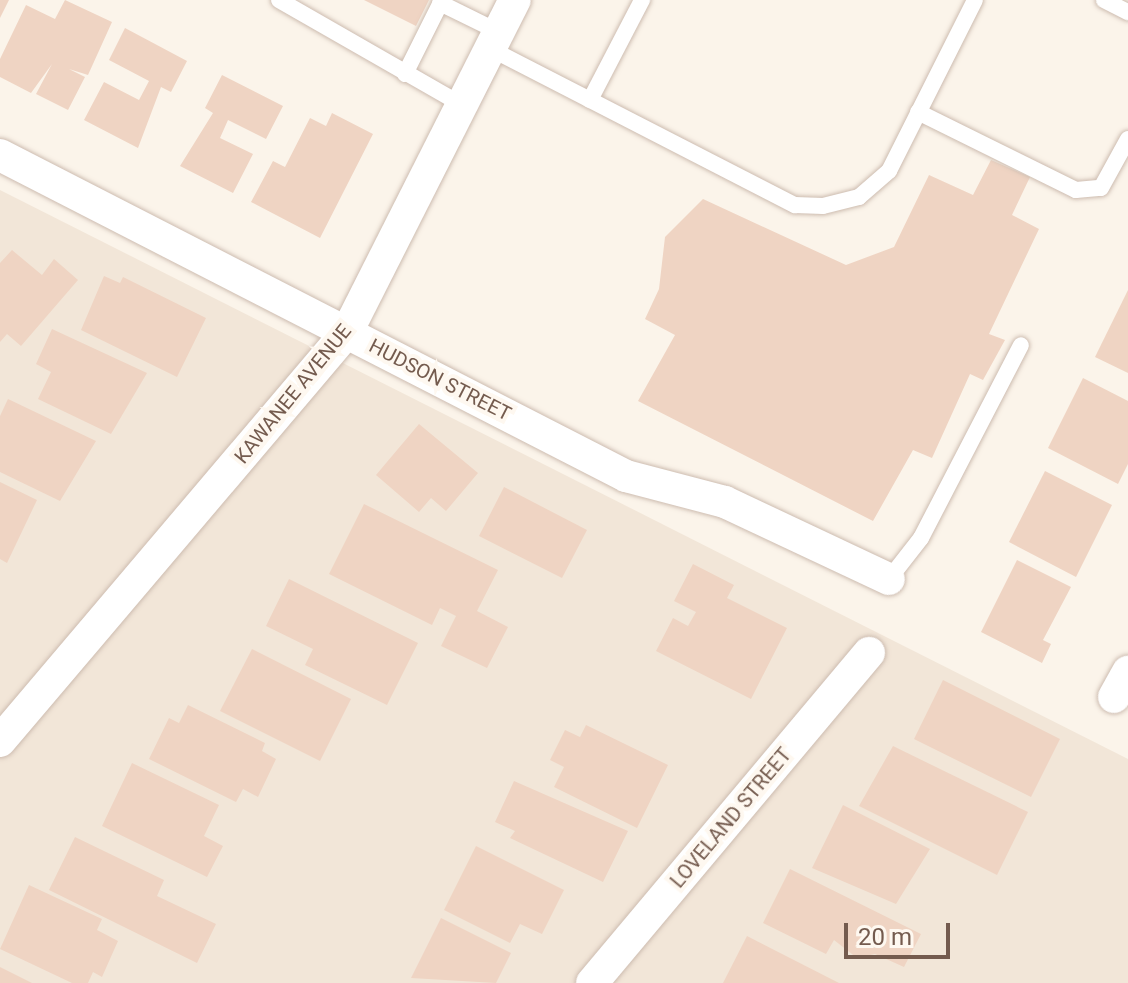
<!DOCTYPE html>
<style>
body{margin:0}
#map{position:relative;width:1128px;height:983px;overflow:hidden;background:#fbf4ea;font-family:Roboto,sans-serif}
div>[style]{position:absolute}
.residential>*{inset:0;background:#f2e6d8}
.building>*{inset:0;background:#efd4c3}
.roads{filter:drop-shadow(0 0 2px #cdbcb0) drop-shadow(0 0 2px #cdbcb0)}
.lane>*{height:16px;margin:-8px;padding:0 8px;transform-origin:8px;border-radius:8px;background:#fff}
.street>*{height:32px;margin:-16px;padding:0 16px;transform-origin:16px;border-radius:16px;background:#fff}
span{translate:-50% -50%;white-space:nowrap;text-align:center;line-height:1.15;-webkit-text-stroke:8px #fef8f0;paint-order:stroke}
.street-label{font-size:20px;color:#745b4e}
.scale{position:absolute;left:844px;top:923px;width:106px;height:36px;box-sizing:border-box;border:4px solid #745b4e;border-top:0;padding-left:10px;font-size:24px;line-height:28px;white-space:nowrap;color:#745b4e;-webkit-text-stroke:6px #fef8f0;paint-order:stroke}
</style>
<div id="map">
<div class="residential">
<div style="clip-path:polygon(0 190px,1128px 759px,1128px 983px,0 983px)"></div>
</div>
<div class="building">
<div style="clip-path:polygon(0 0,9px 0,0 18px)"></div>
<div style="clip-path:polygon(65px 0,112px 22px,88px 75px,69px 69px,85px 77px,68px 110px,36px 94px,52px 64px,31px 93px,0 77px,0 59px,26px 5px,55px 19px)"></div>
<div style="clip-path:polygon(364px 0,429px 0,416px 26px)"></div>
<div style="clip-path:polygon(125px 28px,187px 61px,171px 92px,161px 87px,138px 148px,84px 120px,104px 82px,139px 100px,149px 81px,109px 60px)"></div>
<div style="clip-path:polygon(222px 75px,283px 106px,266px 139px,228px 120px,220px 138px,253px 154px,233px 193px,180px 166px,213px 113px,205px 108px)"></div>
<div style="clip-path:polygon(332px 113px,373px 134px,320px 238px,251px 202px,273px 161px,285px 167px,310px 118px,326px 126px)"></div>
<div style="clip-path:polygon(991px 160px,1030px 177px,1012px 215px,1039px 229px,989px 334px,1005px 340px,983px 380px,970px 374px,932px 458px,913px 450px,873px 521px,638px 401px,675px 335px,645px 319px,659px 289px,665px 237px,703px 199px,846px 265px,894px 247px,929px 175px,973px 195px)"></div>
<div style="clip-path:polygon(12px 250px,42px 275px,54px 259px,78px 280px,21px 346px,7px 334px,0 342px,0 263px)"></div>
<div style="clip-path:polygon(104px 276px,120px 283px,123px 277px,206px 318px,177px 377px,81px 330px)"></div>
<div style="clip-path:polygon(1128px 290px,1128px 373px,1095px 357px)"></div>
<div style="clip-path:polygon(52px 329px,147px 373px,111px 434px,38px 399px,51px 372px,36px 364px)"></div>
<div style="clip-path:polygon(1083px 378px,1128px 401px,1128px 464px,1118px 484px,1048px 448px)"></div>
<div style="clip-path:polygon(8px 399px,96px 441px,60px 501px,0 472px,0 416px)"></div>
<div style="clip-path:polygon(419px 424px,478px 473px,446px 511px,431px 498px,419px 512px,376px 475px)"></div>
<div style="clip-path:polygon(1045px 471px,1112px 505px,1076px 577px,1009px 542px)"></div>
<div style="clip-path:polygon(0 482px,37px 500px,7px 563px,0 559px)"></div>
<div style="clip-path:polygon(504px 487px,587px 530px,562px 578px,479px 536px)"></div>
<div style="clip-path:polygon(364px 504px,498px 570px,477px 611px,508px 627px,487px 668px,441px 646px,456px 616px,440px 608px,432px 625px,329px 574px)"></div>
<div style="clip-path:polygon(1017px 560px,1071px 587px,1043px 640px,1051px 644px,1042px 663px,981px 632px)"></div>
<div style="clip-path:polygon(693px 564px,734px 585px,727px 598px,787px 628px,751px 699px,656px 651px,673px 618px,688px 626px,696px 612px,674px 601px)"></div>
<div style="clip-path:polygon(289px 579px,418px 643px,387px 705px,305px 665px,313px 649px,266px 626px)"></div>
<div style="clip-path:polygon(252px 649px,351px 699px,320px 761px,220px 711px)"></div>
<div style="clip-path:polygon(943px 680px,1060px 739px,1031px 797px,914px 739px)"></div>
<div style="clip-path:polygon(188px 705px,265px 743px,262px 751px,276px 759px,258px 797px,243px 789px,236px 802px,149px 759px,169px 718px,179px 723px)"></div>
<div style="clip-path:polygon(586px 725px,668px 765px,637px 828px,554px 787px,564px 767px,550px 760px,565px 730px,580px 737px)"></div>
<div style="clip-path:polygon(893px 746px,1028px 812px,997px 875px,859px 806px)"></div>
<div style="clip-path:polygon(132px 763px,219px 805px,204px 836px,223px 846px,207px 877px,102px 826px)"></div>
<div style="clip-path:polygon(514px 781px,628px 831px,603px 882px,510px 838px,515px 831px,495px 822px)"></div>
<div style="clip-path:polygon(843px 805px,930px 849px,896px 904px,812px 868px)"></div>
<div style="clip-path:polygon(75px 837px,164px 880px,157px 896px,216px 924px,197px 963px,49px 890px)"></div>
<div style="clip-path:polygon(476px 846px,564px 890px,542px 934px,520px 924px,510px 943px,444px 910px)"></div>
<div style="clip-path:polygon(790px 869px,921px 934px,904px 967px,875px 954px,857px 958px,834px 940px,826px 954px,763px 923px)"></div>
<div style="clip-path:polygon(29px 885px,102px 919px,97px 930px,118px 941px,102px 977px,93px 972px,88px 983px,72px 983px,0 949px)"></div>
<div style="clip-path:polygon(441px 918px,511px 953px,496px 983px,411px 978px)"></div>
<div style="clip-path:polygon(747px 936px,839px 983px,723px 983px)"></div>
<div style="clip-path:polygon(0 967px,32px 983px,0 983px)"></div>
</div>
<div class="roads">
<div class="lane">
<div style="left:279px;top:0;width:211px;rotate:29.8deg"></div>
<div style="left:1104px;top:0;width:27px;rotate:27deg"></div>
<div style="left:440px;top:3px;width:66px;rotate:26.2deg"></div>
<div style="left:491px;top:49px;width:342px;rotate:27.2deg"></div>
<div style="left:795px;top:205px;width:28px;rotate:2deg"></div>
<div style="left:823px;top:206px;width:37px;rotate:-14deg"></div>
<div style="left:859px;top:197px;width:40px;rotate:-41deg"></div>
<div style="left:889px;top:171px;width:191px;rotate:-63.3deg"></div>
<div style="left:405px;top:74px;width:83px;rotate:-63.4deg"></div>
<div style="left:590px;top:100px;width:113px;rotate:-62.5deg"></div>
<div style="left:918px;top:112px;width:176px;rotate:26.3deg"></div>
<div style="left:1076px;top:190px;width:25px;rotate:-5deg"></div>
<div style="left:1101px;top:188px;width:56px;rotate:-61.1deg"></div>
<div style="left:889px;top:579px;width:52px;rotate:-52deg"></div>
<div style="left:921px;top:538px;width:217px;rotate:-62.6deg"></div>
</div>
<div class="street">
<div style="left:0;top:155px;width:704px;rotate:27.15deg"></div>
<div style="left:626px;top:476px;width:102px;rotate:14.7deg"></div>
<div style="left:725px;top:502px;width:181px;rotate:25.2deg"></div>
<div style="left:1114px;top:697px;width:29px;rotate:-61deg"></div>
<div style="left:0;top:741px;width:536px;rotate:-49.69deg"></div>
<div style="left:347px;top:332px;width:372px;rotate:-63.2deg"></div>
<div style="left:592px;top:983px;width:431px;rotate:-50deg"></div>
</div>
</div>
<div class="street-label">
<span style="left:440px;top:380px;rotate:27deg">HUDSON STREET</span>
<span style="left:293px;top:394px;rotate:-51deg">KAWANEE AVENUE</span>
<span style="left:731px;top:818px;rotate:-50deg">LOVELAND STREET</span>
</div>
<div class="scale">20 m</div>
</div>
